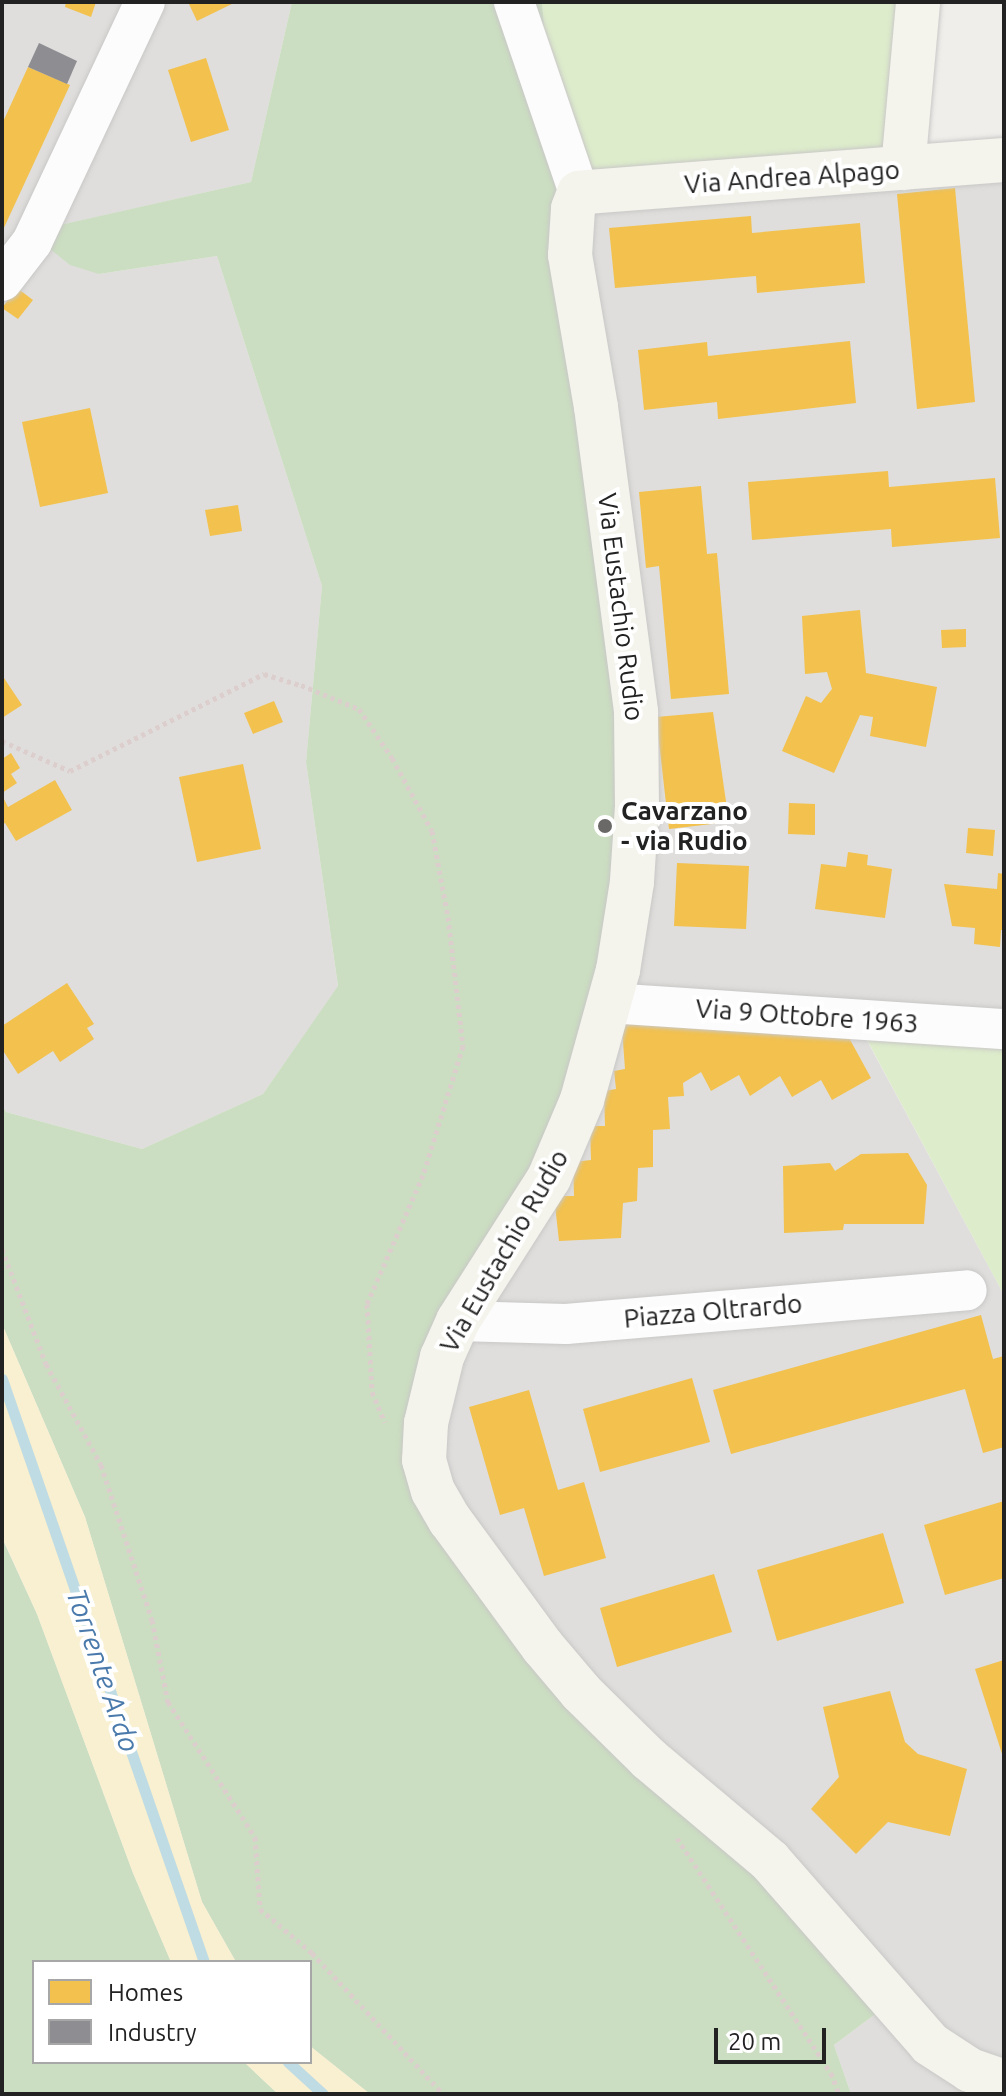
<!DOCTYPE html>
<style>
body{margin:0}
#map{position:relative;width:1006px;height:2096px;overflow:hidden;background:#f0eeeb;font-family:Ubuntu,sans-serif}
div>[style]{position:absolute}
.residential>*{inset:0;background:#dfdedc}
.grass>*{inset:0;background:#ddeccb}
.forest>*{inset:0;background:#cbdec1}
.sand>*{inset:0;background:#f8f0d0}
.homes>*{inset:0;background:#f2c14e}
.industry>*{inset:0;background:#8d8d92}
.stream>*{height:11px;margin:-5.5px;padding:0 5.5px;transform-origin:5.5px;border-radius:5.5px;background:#bfdbe3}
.path>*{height:5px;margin-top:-2.5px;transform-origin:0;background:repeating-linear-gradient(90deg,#dccecd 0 4px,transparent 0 8px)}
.roads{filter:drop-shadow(0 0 2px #c9c8c7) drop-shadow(0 0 2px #c9c8c7)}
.street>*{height:40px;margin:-20px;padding:0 20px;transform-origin:20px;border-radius:20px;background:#fdfcfc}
.secondary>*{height:44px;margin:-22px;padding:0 22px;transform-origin:22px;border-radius:22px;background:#f4f4ed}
.dots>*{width:22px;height:22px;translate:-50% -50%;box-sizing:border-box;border:4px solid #fff;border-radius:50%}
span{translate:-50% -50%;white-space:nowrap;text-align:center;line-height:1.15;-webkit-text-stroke:8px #fff;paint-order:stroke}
.street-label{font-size:26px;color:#222}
.poi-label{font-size:26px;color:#222;font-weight:700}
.left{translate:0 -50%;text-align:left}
.water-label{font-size:28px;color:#4a7aab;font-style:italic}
.frame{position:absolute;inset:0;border:4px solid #222;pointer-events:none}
.legend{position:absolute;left:32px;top:1960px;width:280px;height:104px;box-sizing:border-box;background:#fff;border:2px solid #a7a7a7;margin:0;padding:10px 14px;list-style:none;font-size:24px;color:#222}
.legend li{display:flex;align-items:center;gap:16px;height:40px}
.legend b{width:40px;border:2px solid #a7a7a7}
.scale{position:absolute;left:714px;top:2028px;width:112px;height:36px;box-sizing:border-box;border:4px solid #222;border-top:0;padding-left:10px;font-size:24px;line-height:28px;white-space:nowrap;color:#222;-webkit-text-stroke:6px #fff;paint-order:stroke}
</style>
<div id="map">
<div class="residential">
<div style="clip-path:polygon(2px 2px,292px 2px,251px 182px,31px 232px,99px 274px,217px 256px,322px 586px,306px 762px,338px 987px,263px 1094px,142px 1149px,6px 1112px,2px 1105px)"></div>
<div style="clip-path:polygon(1004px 169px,1004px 1036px,858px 1024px,1004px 1295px,1004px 2094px,851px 2094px,834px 2045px,886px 2006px,610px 1712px,438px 1483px,421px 1406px,557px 192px)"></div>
</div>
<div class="grass">
<div style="clip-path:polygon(542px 2px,926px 2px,910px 178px,557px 192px)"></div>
<div style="clip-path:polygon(858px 1023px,1004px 1036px,1004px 1295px)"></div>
</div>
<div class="forest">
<div style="clip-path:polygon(292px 2px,542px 2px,557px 192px,625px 711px,625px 862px,572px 1111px,421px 1406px,438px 1483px,610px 1712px,886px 2006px,834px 2045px,851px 2094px,370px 2094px,310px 2046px,310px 1962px,236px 1962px,202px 1902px,85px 1517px,2px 1324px,2px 1105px,6px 1112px,142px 1149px,263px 1094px,338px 986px,306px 762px,322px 586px,217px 256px,99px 274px,70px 265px,29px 232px,251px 182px)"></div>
<div style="clip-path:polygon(2px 1538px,37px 1614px,133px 1873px,171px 1962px,34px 1962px,34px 2062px,244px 2062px,278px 2094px,2px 2094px)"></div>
</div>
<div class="sand">
<div style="clip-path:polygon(2px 1324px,85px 1517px,202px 1902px,236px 1962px,171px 1962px,133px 1873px,37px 1614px,2px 1537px)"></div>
<div style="clip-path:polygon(310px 2046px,370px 2094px,278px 2094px,244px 2062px,310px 2062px)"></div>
</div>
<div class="homes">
<div style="clip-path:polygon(66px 2px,96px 2px,91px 17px,65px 7px)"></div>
<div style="clip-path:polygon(188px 2px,236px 2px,197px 21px)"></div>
<div style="clip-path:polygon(206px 58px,229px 130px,191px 142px,168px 70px)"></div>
<div style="clip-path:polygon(28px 67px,70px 85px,2px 232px,2px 124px)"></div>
<div style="clip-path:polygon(955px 188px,975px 402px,917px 409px,897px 194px)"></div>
<div style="clip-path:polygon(751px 216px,752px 233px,860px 223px,865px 283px,757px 293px,756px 276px,615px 288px,609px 228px)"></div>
<div style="clip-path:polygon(17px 288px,33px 300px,18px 319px,2px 308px)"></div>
<div style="clip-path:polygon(850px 341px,856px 403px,718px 419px,717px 402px,644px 410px,638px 350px,707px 342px,708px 356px)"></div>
<div style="clip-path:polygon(90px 408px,108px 493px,40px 507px,22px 422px)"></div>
<div style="clip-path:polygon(888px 471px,889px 487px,995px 478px,1000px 538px,892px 547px,891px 529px,752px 540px,748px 482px)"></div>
<div style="clip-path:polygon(701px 486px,707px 554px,717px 553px,729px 694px,671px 699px,659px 566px,646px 568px,639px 492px)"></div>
<div style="clip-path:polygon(238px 505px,242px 531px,210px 536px,205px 510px)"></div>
<div style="clip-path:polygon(860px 610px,866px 673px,937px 687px,926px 747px,870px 736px,873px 717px,860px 715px,834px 773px,782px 751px,806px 696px,821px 703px,832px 689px,827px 672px,805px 674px,802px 616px)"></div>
<div style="clip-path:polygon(966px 629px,966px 647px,942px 648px,941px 630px)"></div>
<div style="clip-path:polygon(2px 675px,22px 705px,2px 718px)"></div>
<div style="clip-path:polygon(274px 701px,283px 722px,253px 734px,244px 713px)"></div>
<div style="clip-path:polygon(713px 712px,729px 822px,669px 829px,656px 717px)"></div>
<div style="clip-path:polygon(11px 753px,20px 768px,11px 774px,17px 783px,2px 793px,2px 759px)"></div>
<div style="clip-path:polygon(243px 764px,261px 849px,197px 862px,179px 777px)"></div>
<div style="clip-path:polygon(55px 780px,72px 810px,16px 841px,5px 823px,2px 825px,2px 795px,8px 807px)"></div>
<div style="clip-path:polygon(789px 803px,815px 804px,815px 835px,788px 834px)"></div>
<div style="clip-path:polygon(968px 828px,995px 830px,993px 856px,966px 853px)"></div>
<div style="clip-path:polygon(848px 852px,868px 855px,867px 865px,892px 869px,885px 918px,815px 909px,821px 864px,846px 867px)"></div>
<div style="clip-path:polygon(677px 863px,749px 866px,746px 929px,674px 926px)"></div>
<div style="clip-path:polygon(998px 873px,1004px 874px,1004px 930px,1001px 930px,1000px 947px,974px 944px,975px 928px,952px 926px,944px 884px,997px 889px)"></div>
<div style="clip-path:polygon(67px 983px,94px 1024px,87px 1028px,94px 1039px,60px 1062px,53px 1051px,18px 1074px,2px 1049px,2px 1026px)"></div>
<div style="clip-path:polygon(678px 1012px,692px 1029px,719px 1014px,731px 1032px,759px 1018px,773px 1035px,799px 1022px,813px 1037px,842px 1025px,871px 1078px,832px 1100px,821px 1080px,792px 1097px,780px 1076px,750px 1096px,739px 1075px,711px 1091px,701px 1072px,683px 1083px,684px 1096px,668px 1097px,670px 1129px,653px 1130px,653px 1167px,638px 1168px,637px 1201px,623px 1203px,621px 1238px,559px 1241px,554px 1196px,574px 1196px,573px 1162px,591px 1160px,590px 1126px,605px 1126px,604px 1091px,616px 1089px,614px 1071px,625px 1069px,621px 1015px)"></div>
<div style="clip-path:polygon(908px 1153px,927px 1185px,924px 1224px,844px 1224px,843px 1230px,784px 1233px,783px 1166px,830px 1163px,835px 1171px,861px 1154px)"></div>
<div style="clip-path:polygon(981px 1315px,993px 1359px,1004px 1356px,1004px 1447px,983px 1453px,965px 1389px,731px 1454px,713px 1390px)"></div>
<div style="clip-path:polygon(692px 1378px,710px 1442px,600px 1472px,583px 1409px)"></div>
<div style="clip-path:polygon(529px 1390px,558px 1490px,584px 1482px,606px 1558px,544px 1576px,524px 1508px,500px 1515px,469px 1407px)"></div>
<div style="clip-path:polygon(1004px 1501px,1004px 1578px,945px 1595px,924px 1525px)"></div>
<div style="clip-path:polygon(883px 1533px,904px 1603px,777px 1641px,757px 1570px)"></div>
<div style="clip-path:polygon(714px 1574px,732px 1632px,617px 1667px,600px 1608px)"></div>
<div style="clip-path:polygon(1004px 1660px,1004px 1757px,1003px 1757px,975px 1669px)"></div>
<div style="clip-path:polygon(890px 1691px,905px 1742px,918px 1754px,967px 1769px,950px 1836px,888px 1822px,856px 1854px,811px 1809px,839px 1777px,823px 1707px)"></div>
</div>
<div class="industry">
<div style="clip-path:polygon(39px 43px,77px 61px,67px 84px,28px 67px)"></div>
</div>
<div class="stream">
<div style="left:2px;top:1379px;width:617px;rotate:70.89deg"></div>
<div style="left:288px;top:2062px;width:47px;rotate:42.4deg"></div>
</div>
<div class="path">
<div style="left:2px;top:741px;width:74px;rotate:23.8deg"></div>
<div style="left:70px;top:771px;width:217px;rotate:-26.6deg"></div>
<div style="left:264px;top:674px;width:39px;rotate:17deg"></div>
<div style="left:301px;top:685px;width:63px;rotate:22.5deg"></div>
<div style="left:359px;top:709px;width:59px;rotate:56deg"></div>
<div style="left:392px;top:758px;width:83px;rotate:61.3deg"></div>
<div style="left:432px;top:831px;width:87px;rotate:79.5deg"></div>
<div style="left:448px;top:917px;width:130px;rotate:83.4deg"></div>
<div style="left:463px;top:1046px;width:135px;rotate:107.2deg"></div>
<div style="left:423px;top:1175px;width:141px;rotate:113.5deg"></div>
<div style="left:367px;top:1304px;width:88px;rotate:86.7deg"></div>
<div style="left:372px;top:1392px;width:33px;rotate:67deg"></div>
<div style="left:2px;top:1249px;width:123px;rotate:69.1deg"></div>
<div style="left:46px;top:1364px;width:115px;rotate:61.4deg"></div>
<div style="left:101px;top:1465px;width:163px;rotate:71.8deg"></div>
<div style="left:152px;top:1620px;width:84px;rotate:79deg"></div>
<div style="left:168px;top:1702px;width:161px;rotate:57.2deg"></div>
<div style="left:255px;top:1837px;width:72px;rotate:86deg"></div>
<div style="left:260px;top:1909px;width:68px;rotate:40.2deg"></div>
<div style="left:312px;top:1953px;width:192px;rotate:47.1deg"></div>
<div style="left:677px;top:1838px;width:281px;rotate:56.8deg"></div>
<div style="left:831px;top:2073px;width:22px;rotate:69deg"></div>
</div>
<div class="roads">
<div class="street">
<div style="left:514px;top:2px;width:202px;rotate:71.2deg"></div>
<div style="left:2px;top:281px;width:49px;rotate:-52.4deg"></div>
<div style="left:32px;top:242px;width:265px;rotate:-64.8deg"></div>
<div style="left:610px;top:1003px;width:395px;rotate:3.8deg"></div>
<div style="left:458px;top:1321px;width:108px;rotate:1.6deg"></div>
<div style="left:566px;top:1324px;width:402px;rotate:-4.8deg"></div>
</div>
<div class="secondary">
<div style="left:1004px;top:160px;width:426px;rotate:175.6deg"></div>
<div style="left:579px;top:193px;width:17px;rotate:111deg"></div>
<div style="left:573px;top:209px;width:46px;rotate:93.7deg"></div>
<div style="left:570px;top:255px;width:154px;rotate:80.3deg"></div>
<div style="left:596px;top:407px;width:308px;rotate:82.5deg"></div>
<div style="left:636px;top:712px;width:94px;rotate:89.4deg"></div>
<div style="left:637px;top:806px;width:76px;rotate:93.8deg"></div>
<div style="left:632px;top:882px;width:89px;rotate:99deg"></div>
<div style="left:618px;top:970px;width:135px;rotate:105.5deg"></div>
<div style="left:582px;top:1100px;width:85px;rotate:112.9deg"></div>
<div style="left:549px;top:1178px;width:169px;rotate:122.5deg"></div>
<div style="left:458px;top:1321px;width:39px;rotate:114deg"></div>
<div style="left:442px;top:1357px;width:68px;rotate:103.6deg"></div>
<div style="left:426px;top:1423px;width:37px;rotate:93deg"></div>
<div style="left:424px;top:1460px;width:32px;rotate:74deg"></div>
<div style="left:433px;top:1491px;width:34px;rotate:60deg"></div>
<div style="left:450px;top:1520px;width:157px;rotate:53.8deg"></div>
<div style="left:543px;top:1647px;width:59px;rotate:49.8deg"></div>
<div style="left:581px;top:1692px;width:95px;rotate:44.6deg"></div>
<div style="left:649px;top:1759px;width:158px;rotate:40.1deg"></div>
<div style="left:770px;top:1861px;width:243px;rotate:48.8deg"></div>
<div style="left:930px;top:2044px;width:48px;rotate:33deg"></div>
<div style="left:970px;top:2070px;width:36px;rotate:19deg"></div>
<div style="left:903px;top:168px;width:167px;rotate:-84.8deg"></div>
</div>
</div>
<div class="dots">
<div style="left:605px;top:826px;background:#6a6968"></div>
</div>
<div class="street-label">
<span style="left:792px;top:177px;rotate:-4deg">Via Andrea Alpago</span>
<span style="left:621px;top:607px;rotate:83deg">Via Eustachio Rudio</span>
<span style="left:807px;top:1016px;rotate:4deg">Via 9 Ottobre 1963</span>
<span style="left:504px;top:1251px;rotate:-60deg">Via Eustachio Rudio</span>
<span style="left:713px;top:1311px;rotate:-5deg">Piazza Oltrardo</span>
</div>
<div class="poi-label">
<span class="left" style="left:621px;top:826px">Cavarzano<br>- via Rudio</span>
</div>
<div class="water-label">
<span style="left:103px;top:1670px;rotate:71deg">Torrente Ardo</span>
</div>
<div class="frame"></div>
<ul class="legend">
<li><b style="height:22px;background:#f2c14e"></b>Homes</li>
<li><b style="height:22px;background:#8d8d92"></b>Industry</li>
</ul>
<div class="scale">20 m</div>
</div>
